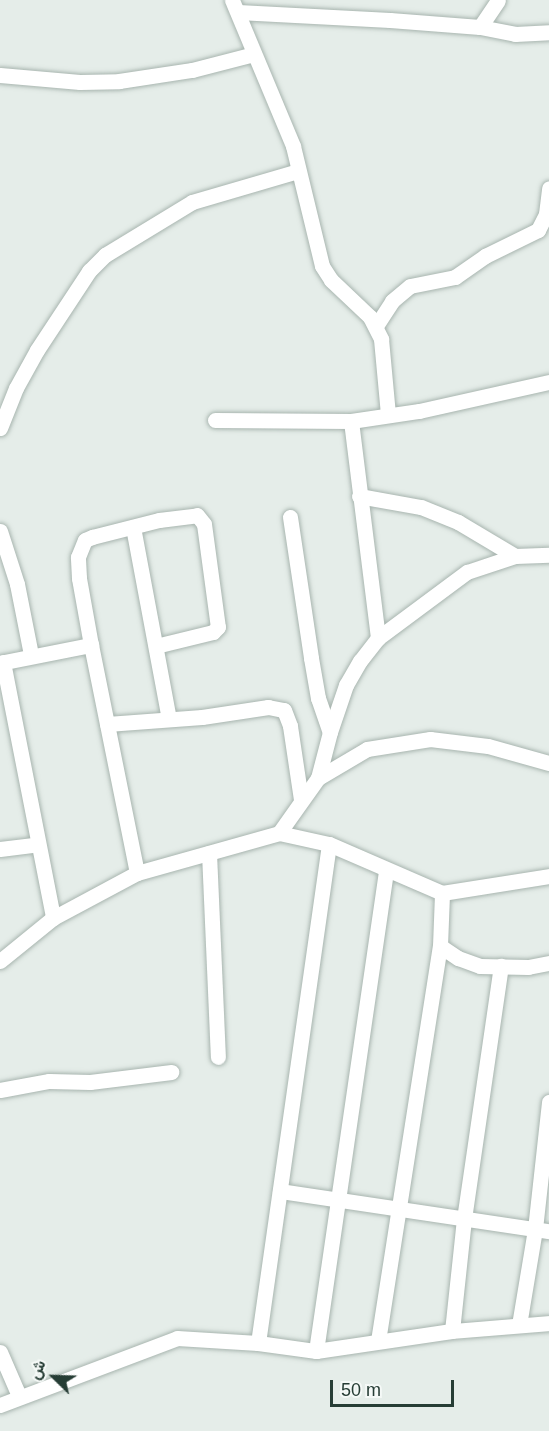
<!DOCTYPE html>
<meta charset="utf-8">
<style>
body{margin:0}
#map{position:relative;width:549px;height:1431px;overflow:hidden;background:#e5ede9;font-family:Helvetica,Vazirmatn,sans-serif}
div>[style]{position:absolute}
.roads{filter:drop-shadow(0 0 2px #a8b5af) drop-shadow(0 0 2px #a8b5af)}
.street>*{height:15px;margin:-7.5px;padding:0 7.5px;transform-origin:7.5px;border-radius:7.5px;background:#fff}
span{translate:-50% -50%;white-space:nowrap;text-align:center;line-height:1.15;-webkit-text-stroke:6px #f5f9f7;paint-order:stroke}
.north{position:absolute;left:24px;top:1347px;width:60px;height:60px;-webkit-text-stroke:4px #f5f9f7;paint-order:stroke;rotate:293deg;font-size:16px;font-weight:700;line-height:24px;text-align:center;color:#263d35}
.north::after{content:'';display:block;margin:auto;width:21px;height:27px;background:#263d35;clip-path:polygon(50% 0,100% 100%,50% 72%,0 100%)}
.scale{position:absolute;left:330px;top:1380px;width:124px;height:27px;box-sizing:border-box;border:3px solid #263d35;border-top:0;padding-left:8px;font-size:18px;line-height:21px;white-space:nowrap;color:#263d35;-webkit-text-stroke:4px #f5f9f7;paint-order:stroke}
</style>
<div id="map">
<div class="roads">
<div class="street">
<div style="left:232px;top:0;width:158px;rotate:67.3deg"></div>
<div style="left:293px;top:146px;width:123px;rotate:76.4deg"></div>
<div style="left:322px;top:266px;width:17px;rotate:57deg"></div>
<div style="left:331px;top:280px;width:54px;rotate:43.5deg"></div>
<div style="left:370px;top:317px;width:25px;rotate:63deg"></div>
<div style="left:381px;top:339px;width:76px;rotate:84.7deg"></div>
<div style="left:238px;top:12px;width:152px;rotate:3deg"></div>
<div style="left:390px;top:20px;width:90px;rotate:4.4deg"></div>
<div style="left:480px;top:27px;width:36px;rotate:11deg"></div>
<div style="left:515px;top:34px;width:34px;rotate:-3deg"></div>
<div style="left:480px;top:27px;width:32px;rotate:-56deg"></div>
<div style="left:0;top:75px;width:80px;rotate:5deg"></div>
<div style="left:80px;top:82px;width:39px;rotate:-1deg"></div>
<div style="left:119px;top:81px;width:74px;rotate:-8.6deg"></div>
<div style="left:192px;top:70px;width:64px;rotate:-14.5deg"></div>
<div style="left:376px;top:326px;width:30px;rotate:-57deg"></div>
<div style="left:392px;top:301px;width:23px;rotate:-40deg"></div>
<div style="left:410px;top:286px;width:46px;rotate:-11.3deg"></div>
<div style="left:455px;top:277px;width:37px;rotate:-35deg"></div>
<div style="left:485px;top:256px;width:59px;rotate:-26.1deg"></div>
<div style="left:538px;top:230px;width:18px;rotate:-63deg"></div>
<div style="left:546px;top:214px;width:26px;rotate:-83deg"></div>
<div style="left:215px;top:420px;width:136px;rotate:0.4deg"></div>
<div style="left:351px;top:421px;width:69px;rotate:-8.4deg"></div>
<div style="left:419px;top:411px;width:133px;rotate:-12.6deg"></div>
<div style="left:351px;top:421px;width:219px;rotate:82.9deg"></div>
<div style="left:0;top:428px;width:43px;rotate:-68.2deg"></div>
<div style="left:16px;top:388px;width:43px;rotate:-61.1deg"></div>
<div style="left:37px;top:350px;width:95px;rotate:-56.6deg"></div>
<div style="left:89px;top:271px;width:23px;rotate:-45deg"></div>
<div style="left:105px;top:255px;width:102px;rotate:-31.3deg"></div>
<div style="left:192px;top:202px;width:110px;rotate:-16.3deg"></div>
<div style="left:359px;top:496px;width:63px;rotate:10.1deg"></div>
<div style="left:421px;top:507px;width:40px;rotate:22deg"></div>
<div style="left:458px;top:522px;width:66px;rotate:30.8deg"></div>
<div style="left:290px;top:517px;width:143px;rotate:81.5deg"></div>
<div style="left:311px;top:658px;width:41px;rotate:80.1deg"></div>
<div style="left:318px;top:698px;width:36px;rotate:71deg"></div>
<div style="left:133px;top:527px;width:195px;rotate:79.4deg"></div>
<div style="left:0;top:531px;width:56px;rotate:72.2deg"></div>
<div style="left:17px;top:584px;width:72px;rotate:78.8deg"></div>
<div style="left:3px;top:662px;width:261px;rotate:78.9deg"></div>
<div style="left:0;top:663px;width:93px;rotate:-11.2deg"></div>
<div style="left:107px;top:724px;width:95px;rotate:-4.2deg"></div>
<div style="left:202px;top:717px;width:67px;rotate:-8.6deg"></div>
<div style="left:268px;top:707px;width:16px;rotate:11deg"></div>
<div style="left:284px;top:710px;width:17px;rotate:69deg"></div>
<div style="left:290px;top:726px;width:75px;rotate:81.5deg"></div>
<div style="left:318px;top:778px;width:57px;rotate:-30.6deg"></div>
<div style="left:367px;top:749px;width:64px;rotate:-9deg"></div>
<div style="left:430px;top:739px;width:58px;rotate:6.9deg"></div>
<div style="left:488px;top:746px;width:63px;rotate:15.6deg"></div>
<div style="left:279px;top:833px;width:67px;rotate:-54.7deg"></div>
<div style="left:318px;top:778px;width:48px;rotate:-75.4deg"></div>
<div style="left:330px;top:732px;width:50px;rotate:-71.2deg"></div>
<div style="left:346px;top:685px;width:28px;rotate:-60deg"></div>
<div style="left:360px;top:661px;width:29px;rotate:-52deg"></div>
<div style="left:378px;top:638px;width:111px;rotate:-36.6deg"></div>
<div style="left:467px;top:572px;width:51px;rotate:-18.4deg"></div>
<div style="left:515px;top:556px;width:34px;rotate:-2deg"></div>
<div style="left:0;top:849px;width:38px;rotate:-7deg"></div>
<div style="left:209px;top:853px;width:204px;rotate:87.5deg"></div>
<div style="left:137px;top:873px;width:233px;rotate:-101.4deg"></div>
<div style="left:91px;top:645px;width:68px;rotate:-100.2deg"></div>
<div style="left:79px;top:578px;width:21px;rotate:-93deg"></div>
<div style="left:78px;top:557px;width:18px;rotate:-68deg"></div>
<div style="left:85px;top:540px;width:8px;rotate:-23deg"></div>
<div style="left:92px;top:537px;width:69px;rotate:-14.2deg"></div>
<div style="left:159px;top:520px;width:38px;rotate:-7deg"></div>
<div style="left:197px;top:515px;width:11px;rotate:52deg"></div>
<div style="left:204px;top:524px;width:104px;rotate:82.3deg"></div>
<div style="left:218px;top:627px;width:7px;rotate:135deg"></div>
<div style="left:213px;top:632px;width:59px;rotate:166.2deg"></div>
<div style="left:440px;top:946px;width:22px;rotate:34deg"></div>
<div style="left:458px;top:958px;width:23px;rotate:20deg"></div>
<div style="left:480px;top:966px;width:48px;rotate:1.2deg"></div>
<div style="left:528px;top:967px;width:21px;rotate:-11deg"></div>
<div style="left:0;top:961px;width:68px;rotate:-39.1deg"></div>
<div style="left:53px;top:918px;width:95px;rotate:-28.2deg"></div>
<div style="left:137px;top:873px;width:148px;rotate:-15.7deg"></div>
<div style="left:279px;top:833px;width:51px;rotate:12.4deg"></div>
<div style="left:329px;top:844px;width:123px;rotate:23.4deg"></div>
<div style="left:442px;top:893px;width:108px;rotate:-9deg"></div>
<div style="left:0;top:1090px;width:50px;rotate:-10.4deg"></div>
<div style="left:49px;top:1081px;width:41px;rotate:1.4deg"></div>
<div style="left:90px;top:1082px;width:82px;rotate:-7deg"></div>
<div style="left:280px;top:1191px;width:272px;rotate:8.5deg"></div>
<div style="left:519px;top:1325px;width:97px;rotate:-80.5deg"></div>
<div style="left:535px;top:1229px;width:128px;rotate:-83.7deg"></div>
<div style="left:452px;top:1331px;width:113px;rotate:-83.9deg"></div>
<div style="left:464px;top:1219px;width:256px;rotate:-81.7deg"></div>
<div style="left:378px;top:1341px;width:400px;rotate:-81.1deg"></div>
<div style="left:440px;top:946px;width:53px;rotate:-87.8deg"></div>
<div style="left:258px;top:1343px;width:504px;rotate:-81.9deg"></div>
<div style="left:316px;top:1351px;width:486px;rotate:-81.7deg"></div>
<div style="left:0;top:1352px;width:48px;rotate:66.6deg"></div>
<div style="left:0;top:1405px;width:189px;rotate:-20.7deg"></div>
<div style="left:177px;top:1338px;width:81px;rotate:3.5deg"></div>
<div style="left:258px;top:1343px;width:59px;rotate:7.9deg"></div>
<div style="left:316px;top:1351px;width:137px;rotate:-8.4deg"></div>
<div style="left:452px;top:1331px;width:97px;rotate:-4.7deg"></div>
</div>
</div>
<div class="north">ش</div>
<div class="scale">50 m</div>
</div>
